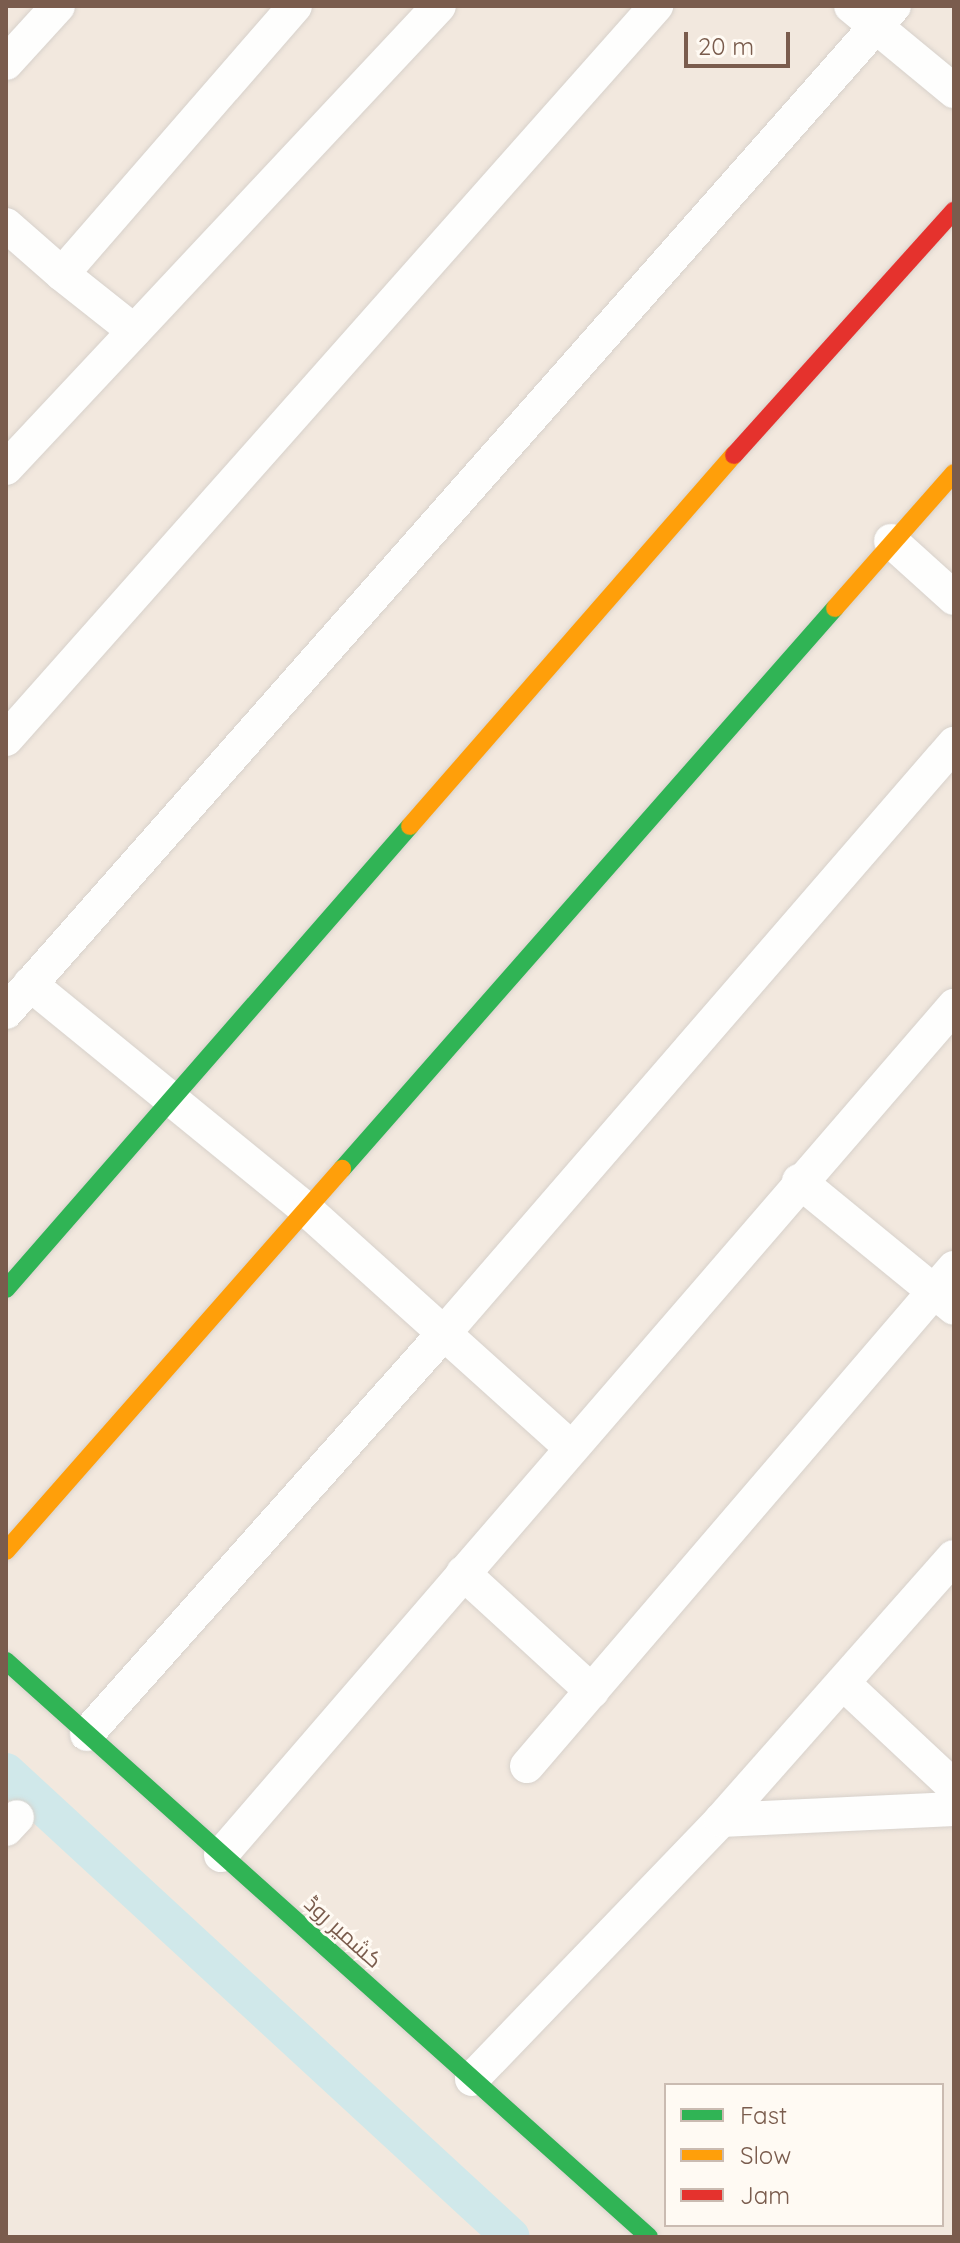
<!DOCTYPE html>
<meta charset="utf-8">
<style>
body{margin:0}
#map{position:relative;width:960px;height:2243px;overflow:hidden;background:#f9f5f0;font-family:Quicksand,Cairo,sans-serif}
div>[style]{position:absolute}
.residential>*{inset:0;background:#f2e8de}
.canal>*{height:38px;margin:-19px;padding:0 19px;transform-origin:19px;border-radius:19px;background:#d0e8ea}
.roads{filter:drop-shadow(0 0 2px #d7d1cb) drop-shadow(0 0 2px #d7d1cb)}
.street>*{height:34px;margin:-17px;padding:0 17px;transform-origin:17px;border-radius:17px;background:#fefefd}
.fast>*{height:18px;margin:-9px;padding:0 9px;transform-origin:9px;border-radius:9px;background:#30b455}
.slow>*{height:18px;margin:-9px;padding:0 9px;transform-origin:9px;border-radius:9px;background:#ff9f0a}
.jam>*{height:18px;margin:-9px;padding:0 9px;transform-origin:9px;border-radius:9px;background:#e5322d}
span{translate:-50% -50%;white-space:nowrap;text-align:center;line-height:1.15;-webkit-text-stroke:6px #fffaf3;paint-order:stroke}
.street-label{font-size:22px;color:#7a5c4d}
.frame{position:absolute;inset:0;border:8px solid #7a5c4d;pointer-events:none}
.legend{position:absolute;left:664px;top:2083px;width:280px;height:144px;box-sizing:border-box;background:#fffaf3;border:2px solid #cabbb1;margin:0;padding:10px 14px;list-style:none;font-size:24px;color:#7a5c4d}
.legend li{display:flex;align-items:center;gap:16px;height:40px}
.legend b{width:40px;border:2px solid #cabbb1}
.scale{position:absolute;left:684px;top:32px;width:106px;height:36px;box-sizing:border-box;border:4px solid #7a5c4d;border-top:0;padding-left:10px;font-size:24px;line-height:28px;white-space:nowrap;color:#7a5c4d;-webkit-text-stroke:6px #fffaf3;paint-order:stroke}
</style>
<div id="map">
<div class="residential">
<div style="clip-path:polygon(evenodd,6px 6px,954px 6px,954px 2237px,6px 2237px,6px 6px,666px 2085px,942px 2085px,942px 2225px,666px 2225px,666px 2085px)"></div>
</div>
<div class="canal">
<div style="left:6px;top:1772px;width:686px;rotate:42.64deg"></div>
</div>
<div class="roads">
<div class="street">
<div style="left:851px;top:6px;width:134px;rotate:39.5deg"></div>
<div style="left:6px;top:63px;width:77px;rotate:-47.6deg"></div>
<div style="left:6px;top:225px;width:74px;rotate:41.2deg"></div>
<div style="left:134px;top:331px;width:92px;rotate:-141.6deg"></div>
<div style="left:62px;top:274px;width:355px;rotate:-49deg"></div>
<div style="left:6px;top:468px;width:633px;rotate:-46.86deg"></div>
<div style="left:891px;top:541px;width:85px;rotate:42.1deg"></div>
<div style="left:6px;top:739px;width:980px;rotate:-48.43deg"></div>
<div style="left:30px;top:984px;width:357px;rotate:39.2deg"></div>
<div style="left:307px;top:1210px;width:355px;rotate:42deg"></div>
<div style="left:6px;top:1012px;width:1342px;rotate:-48.57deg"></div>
<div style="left:799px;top:1181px;width:200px;rotate:39.3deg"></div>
<div style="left:463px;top:1573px;width:175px;rotate:42.5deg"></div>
<div style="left:843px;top:1683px;width:152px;rotate:43.1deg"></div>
<div style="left:87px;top:1734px;width:538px;rotate:-48.31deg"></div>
<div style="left:445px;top:1332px;width:778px;rotate:-49.12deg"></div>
<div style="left:527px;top:1766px;width:656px;rotate:-49.39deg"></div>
<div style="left:721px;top:1820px;width:233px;rotate:-2.7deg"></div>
<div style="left:6px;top:1829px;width:16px;rotate:-47deg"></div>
<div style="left:221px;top:1855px;width:1122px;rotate:-49.19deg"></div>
<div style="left:472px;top:2079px;width:359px;rotate:-46.1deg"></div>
<div style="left:721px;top:1820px;width:351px;rotate:-48.5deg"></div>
</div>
<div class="fast">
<div style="left:342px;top:1169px;width:747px;rotate:-48.69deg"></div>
<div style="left:6px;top:1289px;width:614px;rotate:-48.89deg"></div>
<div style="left:6px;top:1661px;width:863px;rotate:41.85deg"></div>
</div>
<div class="slow">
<div style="left:835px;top:608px;width:180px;rotate:-48.6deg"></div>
<div style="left:410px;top:826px;width:493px;rotate:-48.9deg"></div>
<div style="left:6px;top:1551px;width:509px;rotate:-48.67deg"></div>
</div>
<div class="jam">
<div style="left:734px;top:455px;width:329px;rotate:-48deg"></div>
</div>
</div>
<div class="street-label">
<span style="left:343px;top:1932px;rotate:42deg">کشمیر روڈ</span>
</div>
<div class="frame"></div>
<ul class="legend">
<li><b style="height:10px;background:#30b455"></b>Fast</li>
<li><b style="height:10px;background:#ff9f0a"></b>Slow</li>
<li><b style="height:10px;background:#e5322d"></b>Jam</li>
</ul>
<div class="scale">20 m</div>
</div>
